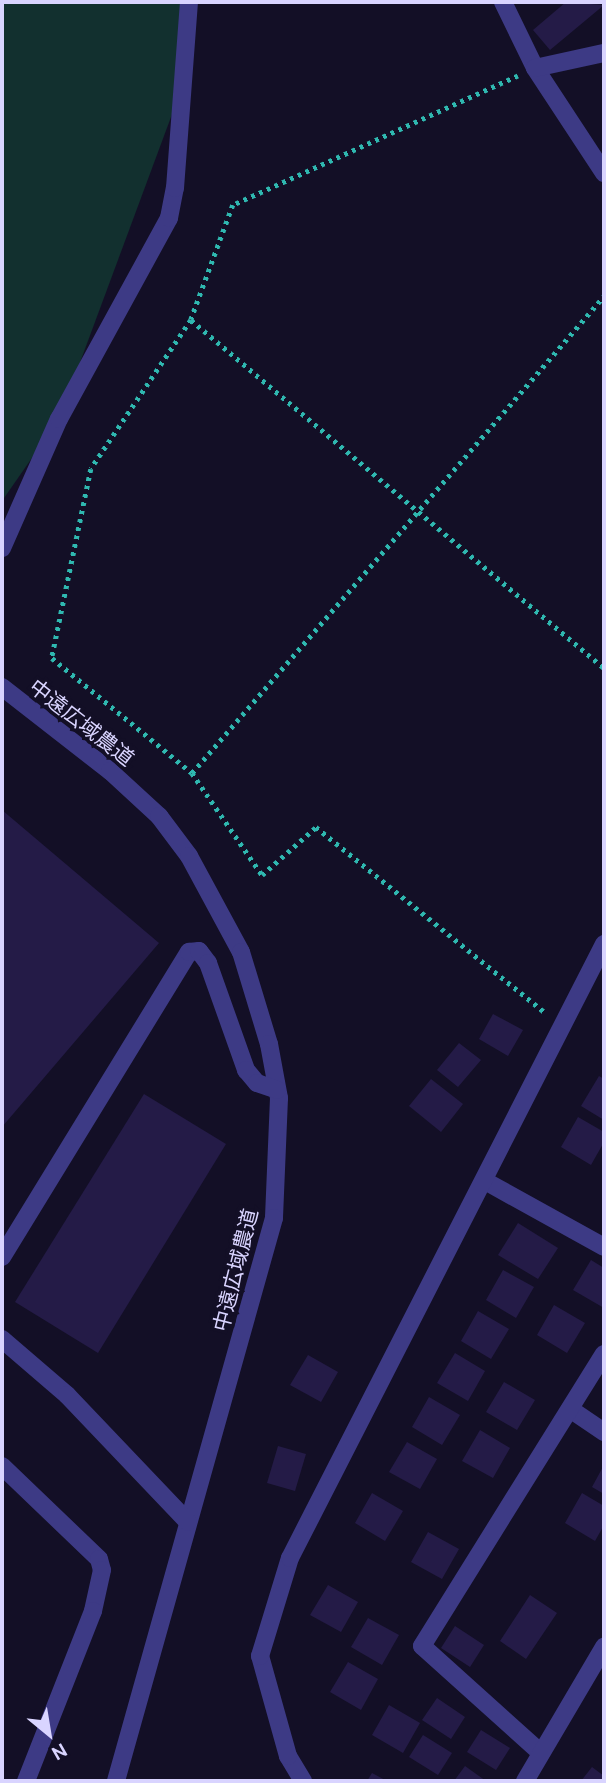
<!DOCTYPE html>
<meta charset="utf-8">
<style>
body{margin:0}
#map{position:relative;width:606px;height:1783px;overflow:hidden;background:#130f26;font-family:Ubuntu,"Noto Sans JP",sans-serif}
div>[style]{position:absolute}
.green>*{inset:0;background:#12302f}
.building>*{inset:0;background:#241b47}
.path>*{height:4.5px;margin-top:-2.25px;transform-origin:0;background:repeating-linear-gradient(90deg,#2fb8b0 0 3.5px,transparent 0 8.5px)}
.minor>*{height:18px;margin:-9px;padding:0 9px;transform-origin:9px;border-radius:9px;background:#3d3a85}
span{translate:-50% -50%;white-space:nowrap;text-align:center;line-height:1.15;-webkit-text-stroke:7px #130f26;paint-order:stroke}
.street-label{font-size:21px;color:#d9d4ff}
.frame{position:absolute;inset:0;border:4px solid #d9d4ff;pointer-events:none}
.north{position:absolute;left:14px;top:1699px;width:70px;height:70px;-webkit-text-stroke:5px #130f26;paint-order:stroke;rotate:150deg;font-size:19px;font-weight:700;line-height:28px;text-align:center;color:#d9d4ff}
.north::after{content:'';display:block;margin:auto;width:24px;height:32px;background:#d9d4ff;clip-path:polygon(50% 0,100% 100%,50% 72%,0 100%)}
</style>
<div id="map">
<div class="green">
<div style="clip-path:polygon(2px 2px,187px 2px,184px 82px,59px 419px,2px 501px)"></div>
</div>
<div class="building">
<div style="clip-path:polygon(566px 2px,604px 5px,550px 50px,533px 30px)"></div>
<div style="clip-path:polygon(2px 810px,159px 943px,2px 1127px)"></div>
<div style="clip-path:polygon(493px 1014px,523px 1030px,508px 1056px,479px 1039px)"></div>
<div style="clip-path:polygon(459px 1043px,481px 1060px,458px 1087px,437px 1070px)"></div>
<div style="clip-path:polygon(599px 1076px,604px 1079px,604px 1120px,581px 1106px)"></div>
<div style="clip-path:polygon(431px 1079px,463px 1104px,441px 1132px,409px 1106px)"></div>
<div style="clip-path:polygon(144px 1094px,226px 1144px,98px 1353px,15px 1302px)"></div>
<div style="clip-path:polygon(578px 1117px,604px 1132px,604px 1142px,591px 1165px,561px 1147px)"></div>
<div style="clip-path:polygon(518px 1223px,558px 1248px,538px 1279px,498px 1255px)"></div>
<div style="clip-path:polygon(591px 1260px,604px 1268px,604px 1308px,573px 1290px)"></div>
<div style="clip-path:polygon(503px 1270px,534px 1287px,516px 1318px,486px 1300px)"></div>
<div style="clip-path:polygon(554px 1305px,585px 1323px,567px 1353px,537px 1335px)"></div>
<div style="clip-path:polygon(478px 1311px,509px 1329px,491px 1359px,461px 1341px)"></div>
<div style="clip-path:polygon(455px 1353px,485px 1371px,468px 1401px,437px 1383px)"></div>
<div style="clip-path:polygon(308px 1355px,338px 1372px,321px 1402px,290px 1385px)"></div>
<div style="clip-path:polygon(504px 1382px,535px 1400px,517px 1430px,486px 1412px)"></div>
<div style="clip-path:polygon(429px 1397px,460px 1415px,442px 1445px,412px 1427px)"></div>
<div style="clip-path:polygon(480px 1430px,510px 1448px,493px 1478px,462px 1461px)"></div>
<div style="clip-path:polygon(407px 1442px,437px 1459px,420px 1489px,389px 1472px)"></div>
<div style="clip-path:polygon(278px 1446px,306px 1454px,295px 1491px,267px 1483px)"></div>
<div style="clip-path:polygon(604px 1465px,604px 1494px,592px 1487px)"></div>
<div style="clip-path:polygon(372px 1493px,403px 1511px,385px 1541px,355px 1523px)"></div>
<div style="clip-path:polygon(582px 1493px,604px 1506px,604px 1525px,595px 1541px,565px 1523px)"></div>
<div style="clip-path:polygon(428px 1532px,459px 1549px,442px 1579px,411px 1562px)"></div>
<div style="clip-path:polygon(328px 1585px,358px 1602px,341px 1632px,310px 1615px)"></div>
<div style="clip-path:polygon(530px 1595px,557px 1613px,526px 1659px,500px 1641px)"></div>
<div style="clip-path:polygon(368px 1618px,399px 1635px,382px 1665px,351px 1647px)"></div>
<div style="clip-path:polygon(455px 1626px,484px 1645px,470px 1667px,441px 1648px)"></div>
<div style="clip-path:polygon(348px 1662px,378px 1679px,361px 1710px,330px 1692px)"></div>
<div style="clip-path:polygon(437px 1698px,465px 1717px,451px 1739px,422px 1720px)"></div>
<div style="clip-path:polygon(389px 1705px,420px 1723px,403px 1753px,372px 1735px)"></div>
<div style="clip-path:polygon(481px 1730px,510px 1748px,496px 1770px,467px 1752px)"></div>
<div style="clip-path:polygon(423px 1735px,452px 1753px,438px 1775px,409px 1757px)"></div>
<div style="clip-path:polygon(465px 1766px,486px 1781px,454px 1781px)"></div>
<div style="clip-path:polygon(592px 1767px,604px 1776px,604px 1781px,581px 1781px)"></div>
<div style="clip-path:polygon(372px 1773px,387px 1781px,367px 1781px)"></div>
</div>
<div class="path">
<div style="left:518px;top:76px;width:313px;rotate:155.6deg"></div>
<div style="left:233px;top:205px;width:122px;rotate:110.1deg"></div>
<div style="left:191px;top:320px;width:179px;rotate:123.9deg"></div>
<div style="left:91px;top:469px;width:193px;rotate:101.7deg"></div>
<div style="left:52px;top:658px;width:181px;rotate:39.4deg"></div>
<div style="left:192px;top:773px;width:630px;rotate:-49.18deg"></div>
<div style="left:191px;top:320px;width:540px;rotate:40.12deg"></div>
<div style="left:192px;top:773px;width:124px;rotate:55.5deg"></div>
<div style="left:262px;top:875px;width:72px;rotate:-41.6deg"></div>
<div style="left:316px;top:827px;width:296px;rotate:39deg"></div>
</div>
<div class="minor">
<div style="left:503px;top:2px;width:73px;rotate:64.1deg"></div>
<div style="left:535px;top:68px;width:126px;rotate:56.7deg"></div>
<div style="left:535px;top:68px;width:71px;rotate:-12.3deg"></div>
<div style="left:2px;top:548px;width:141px;rotate:-66.2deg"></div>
<div style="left:59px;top:419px;width:229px;rotate:-61.3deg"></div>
<div style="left:169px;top:218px;width:31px;rotate:-79deg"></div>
<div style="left:175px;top:188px;width:187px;rotate:-85.7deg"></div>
<div style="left:2px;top:687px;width:137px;rotate:37.9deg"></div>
<div style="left:110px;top:771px;width:67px;rotate:42.6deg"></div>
<div style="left:159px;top:816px;width:50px;rotate:53.1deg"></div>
<div style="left:189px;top:856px;width:109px;rotate:61.6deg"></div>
<div style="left:241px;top:952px;width:96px;rotate:73.1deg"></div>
<div style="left:269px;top:1044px;width:55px;rotate:79.5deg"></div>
<div style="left:279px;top:1098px;width:120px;rotate:92.4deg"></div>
<div style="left:274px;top:1218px;width:585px;rotate:105.68deg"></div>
<div style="left:485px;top:1181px;width:136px;rotate:29deg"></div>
<div style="left:2px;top:1257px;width:358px;rotate:-58.5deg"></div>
<div style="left:189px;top:952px;width:10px;rotate:-6deg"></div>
<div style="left:199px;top:951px;width:15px;rotate:53deg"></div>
<div style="left:208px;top:963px;width:114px;rotate:70.4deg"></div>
<div style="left:246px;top:1070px;width:17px;rotate:50deg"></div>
<div style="left:257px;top:1083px;width:21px;rotate:19deg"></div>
<div style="left:2px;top:1339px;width:86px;rotate:40.7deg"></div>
<div style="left:67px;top:1395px;width:175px;rotate:46.4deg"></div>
<div style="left:570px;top:1409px;width:41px;rotate:34.1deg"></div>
<div style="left:2px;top:1466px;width:134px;rotate:43.8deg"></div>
<div style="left:99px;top:1559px;width:11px;rotate:75deg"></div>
<div style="left:102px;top:1570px;width:42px;rotate:102.4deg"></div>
<div style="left:93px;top:1611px;width:183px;rotate:111.5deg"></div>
<div style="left:541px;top:1753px;width:160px;rotate:-138deg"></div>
<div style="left:422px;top:1646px;width:344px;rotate:-58.1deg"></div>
<div style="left:303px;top:1781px;width:29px;rotate:-121deg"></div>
<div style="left:288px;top:1756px;width:104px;rotate:-105.6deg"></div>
<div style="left:260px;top:1656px;width:102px;rotate:-73deg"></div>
<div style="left:290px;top:1558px;width:690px;rotate:-62.91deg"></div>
<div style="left:525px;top:1781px;width:156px;rotate:-59.5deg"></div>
</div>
<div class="street-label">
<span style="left:82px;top:722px;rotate:38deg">中遠広域農道</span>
<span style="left:235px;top:1270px;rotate:-76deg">中遠広域農道</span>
</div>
<div class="frame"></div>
<div class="north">N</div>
</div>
